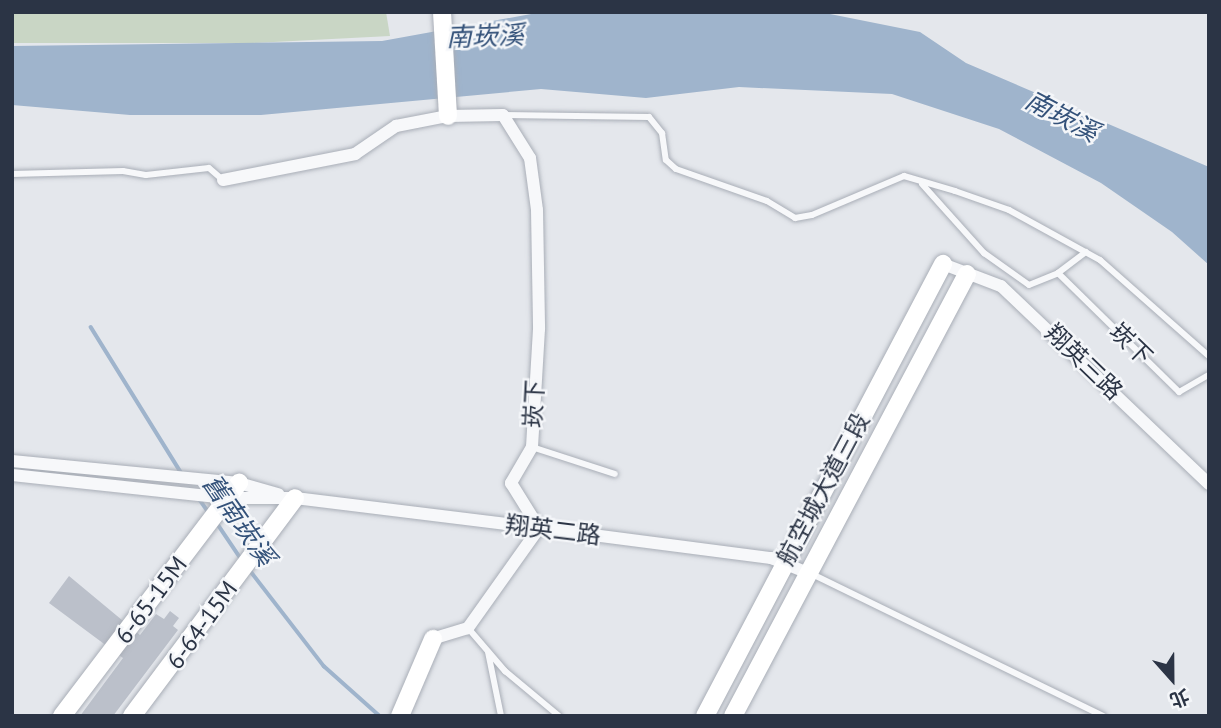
<!DOCTYPE html>
<meta charset="utf-8">
<style>
body{margin:0}
#map{position:relative;width:1221px;height:728px;overflow:hidden;background:#e4e7ec;font-family:"PT Sans","Noto Sans TC",sans-serif}
div>[style]{position:absolute}
.green>*{inset:0;background:#c9d6c5}
.water>*{inset:0;background:#9fb4cc}
.stream>*{height:3.5px;margin:-1.75px;padding:0 1.75px;transform-origin:1.75px;border-radius:1.75px;background:#9fb4cc}
.building>*{inset:0;background:#bbc0ca}
.roads{filter:drop-shadow(0 0 2px #a9aeb7) drop-shadow(0 0 2px #a9aeb7)}
.lane>*{height:6px;margin:-3px;padding:0 3px;transform-origin:3px;border-radius:3px;background:#f7f8fa}
.street>*{height:12px;margin:-6px;padding:0 6px;transform-origin:6px;border-radius:6px;background:#f7f8fa}
.secondary>*{height:18px;margin:-9px;padding:0 9px;transform-origin:9px;border-radius:9px;background:#fff}
span{translate:-50% -50%;white-space:nowrap;text-align:center;line-height:1.15;-webkit-text-stroke:5px #f4f6f9;paint-order:stroke}
.street-label{font-size:24px;color:#2b3445}
.water-label{font-size:26px;color:#34527a;font-style:italic}
.frame{position:absolute;inset:0;border:14px solid #2b3445;pointer-events:none}
.north{position:absolute;left:1137px;top:644px;width:70px;height:70px;-webkit-text-stroke:5px #f4f6f9;paint-order:stroke;rotate:159deg;font-size:19px;font-weight:700;line-height:28px;text-align:center;color:#2b3445}
.north::after{content:'';display:block;margin:auto;width:24px;height:32px;background:#2b3445;clip-path:polygon(50% 0,100% 100%,50% 72%,0 100%)}
</style>
<div id="map">
<div class="green">
<div style="clip-path:polygon(12px 12px,386px 12px,390px 36px,253px 43px,12px 43px)"></div>
</div>
<div class="water">
<div style="clip-path:polygon(542px 12px,820px 12px,920px 32px,966px 63px,1209px 167px,1209px 265px,1172px 232px,1101px 183px,999px 129px,892px 94px,739px 87px,646px 98px,541px 89px,261px 115px,130px 115px,12px 105px,12px 46px,382px 41px)"></div>
</div>
<div class="stream">
<div style="left:91px;top:327px;width:173px;rotate:58.2deg"></div>
<div style="left:198px;top:497px;width:21px;rotate:55deg"></div>
<div style="left:217px;top:523px;width:45px;rotate:56deg"></div>
<div style="left:249px;top:569px;width:123px;rotate:52.3deg"></div>
<div style="left:324px;top:666px;width:75px;rotate:41.8deg"></div>
</div>
<div class="building">
<div style="clip-path:polygon(69px 576px,140px 635px,156px 614px,164px 619px,170px 611px,179px 618px,173px 626px,178px 630px,113px 716px,80px 716px,123px 658px,49px 603px)"></div>
</div>
<div class="roads">
<div class="lane">
<div style="left:504px;top:115px;width:145px;rotate:0.8deg"></div>
<div style="left:649px;top:117px;width:21px;rotate:51deg"></div>
<div style="left:662px;top:133px;width:27px;rotate:82deg"></div>
<div style="left:666px;top:160px;width:13px;rotate:42deg"></div>
<div style="left:676px;top:169px;width:96px;rotate:19.4deg"></div>
<div style="left:767px;top:201px;width:33px;rotate:31deg"></div>
<div style="left:795px;top:218px;width:17px;rotate:-10deg"></div>
<div style="left:812px;top:215px;width:100px;rotate:-23deg"></div>
<div style="left:904px;top:176px;width:53px;rotate:16.4deg"></div>
<div style="left:955px;top:191px;width:57px;rotate:19.4deg"></div>
<div style="left:1009px;top:210px;width:104px;rotate:28.8deg"></div>
<div style="left:1100px;top:260px;width:145px;rotate:41.4deg"></div>
<div style="left:12px;top:174px;width:111px;rotate:-1.5deg"></div>
<div style="left:123px;top:171px;width:23px;rotate:10deg"></div>
<div style="left:146px;top:175px;width:63px;rotate:-6.3deg"></div>
<div style="left:209px;top:168px;width:18px;rotate:41deg"></div>
<div style="left:922px;top:184px;width:93px;rotate:48.1deg"></div>
<div style="left:984px;top:253px;width:55px;rotate:35.4deg"></div>
<div style="left:1029px;top:285px;width:31px;rotate:-22deg"></div>
<div style="left:1058px;top:273px;width:35px;rotate:-37deg"></div>
<div style="left:1058px;top:273px;width:170px;rotate:44.5deg"></div>
<div style="left:1179px;top:392px;width:34px;rotate:-30deg"></div>
<div style="left:532px;top:447px;width:87px;rotate:18deg"></div>
<div style="left:810px;top:573px;width:326px;rotate:26deg"></div>
<div style="left:468px;top:628px;width:57px;rotate:49.3deg"></div>
<div style="left:505px;top:671px;width:70px;rotate:39.8deg"></div>
<div style="left:488px;top:652px;width:65px;rotate:78.5deg"></div>
</div>
<div class="street">
<div style="left:223px;top:180px;width:135px;rotate:-11.1deg"></div>
<div style="left:355px;top:154px;width:50px;rotate:-34.3deg"></div>
<div style="left:396px;top:126px;width:53px;rotate:-10.9deg"></div>
<div style="left:448px;top:116px;width:55px;rotate:-1deg"></div>
<div style="left:503px;top:115px;width:51px;rotate:57.9deg"></div>
<div style="left:530px;top:158px;width:52px;rotate:82.3deg"></div>
<div style="left:537px;top:210px;width:119px;rotate:89deg"></div>
<div style="left:539px;top:329px;width:118px;rotate:93.4deg"></div>
<div style="left:532px;top:447px;width:42px;rotate:120.3deg"></div>
<div style="left:511px;top:483px;width:53px;rotate:58.1deg"></div>
<div style="left:539px;top:528px;width:123px;rotate:125.4deg"></div>
<div style="left:468px;top:628px;width:37px;rotate:163deg"></div>
<div style="left:943px;top:264px;width:62px;rotate:20.8deg"></div>
<div style="left:1001px;top:286px;width:287px;rotate:43.6deg"></div>
<div style="left:12px;top:461px;width:228px;rotate:5.5deg"></div>
<div style="left:239px;top:483px;width:41px;rotate:15.8deg"></div>
<div style="left:12px;top:475px;width:218px;rotate:6.1deg"></div>
<div style="left:229px;top:498px;width:66px"></div>
<div style="left:295px;top:498px;width:246px;rotate:7deg"></div>
<div style="left:539px;top:528px;width:234px;rotate:7.4deg"></div>
<div style="left:771px;top:558px;width:40px;rotate:22deg"></div>
</div>
<div class="secondary">
<div style="left:442px;top:12px;width:104px;rotate:86.7deg"></div>
<div style="left:62px;top:716px;width:293px;rotate:-52.8deg"></div>
<div style="left:132px;top:716px;width:272px;rotate:-53.2deg"></div>
<div style="left:400px;top:716px;width:84px;rotate:-66.8deg"></div>
<div style="left:705px;top:716px;width:511px;rotate:-62.23deg"></div>
<div style="left:733px;top:716px;width:500px;rotate:-62.1deg"></div>
</div>
</div>
<div class="street-label">
<span style="left:1131px;top:344px;rotate:44deg">崁下</span>
<span style="left:1084px;top:362px;rotate:44deg">翔英三路</span>
<span style="left:534px;top:404px;rotate:-87deg">崁下</span>
<span style="left:823px;top:489px;rotate:-62deg">航空城大道三段</span>
<span style="left:553px;top:530px;rotate:7deg">翔英二路</span>
<span style="left:151px;top:600px;rotate:-53deg">6-65-15M</span>
<span style="left:202px;top:625px;rotate:-54deg">6-64-15M</span>
</div>
<div class="water-label">
<span style="left:485px;top:36px;rotate:-2deg">南崁溪</span>
<span style="left:1062px;top:116px;rotate:28deg">南崁溪</span>
<span style="left:239px;top:520px;rotate:55deg">舊南崁溪</span>
</div>
<div class="frame"></div>
<div class="north">北</div>
</div>
